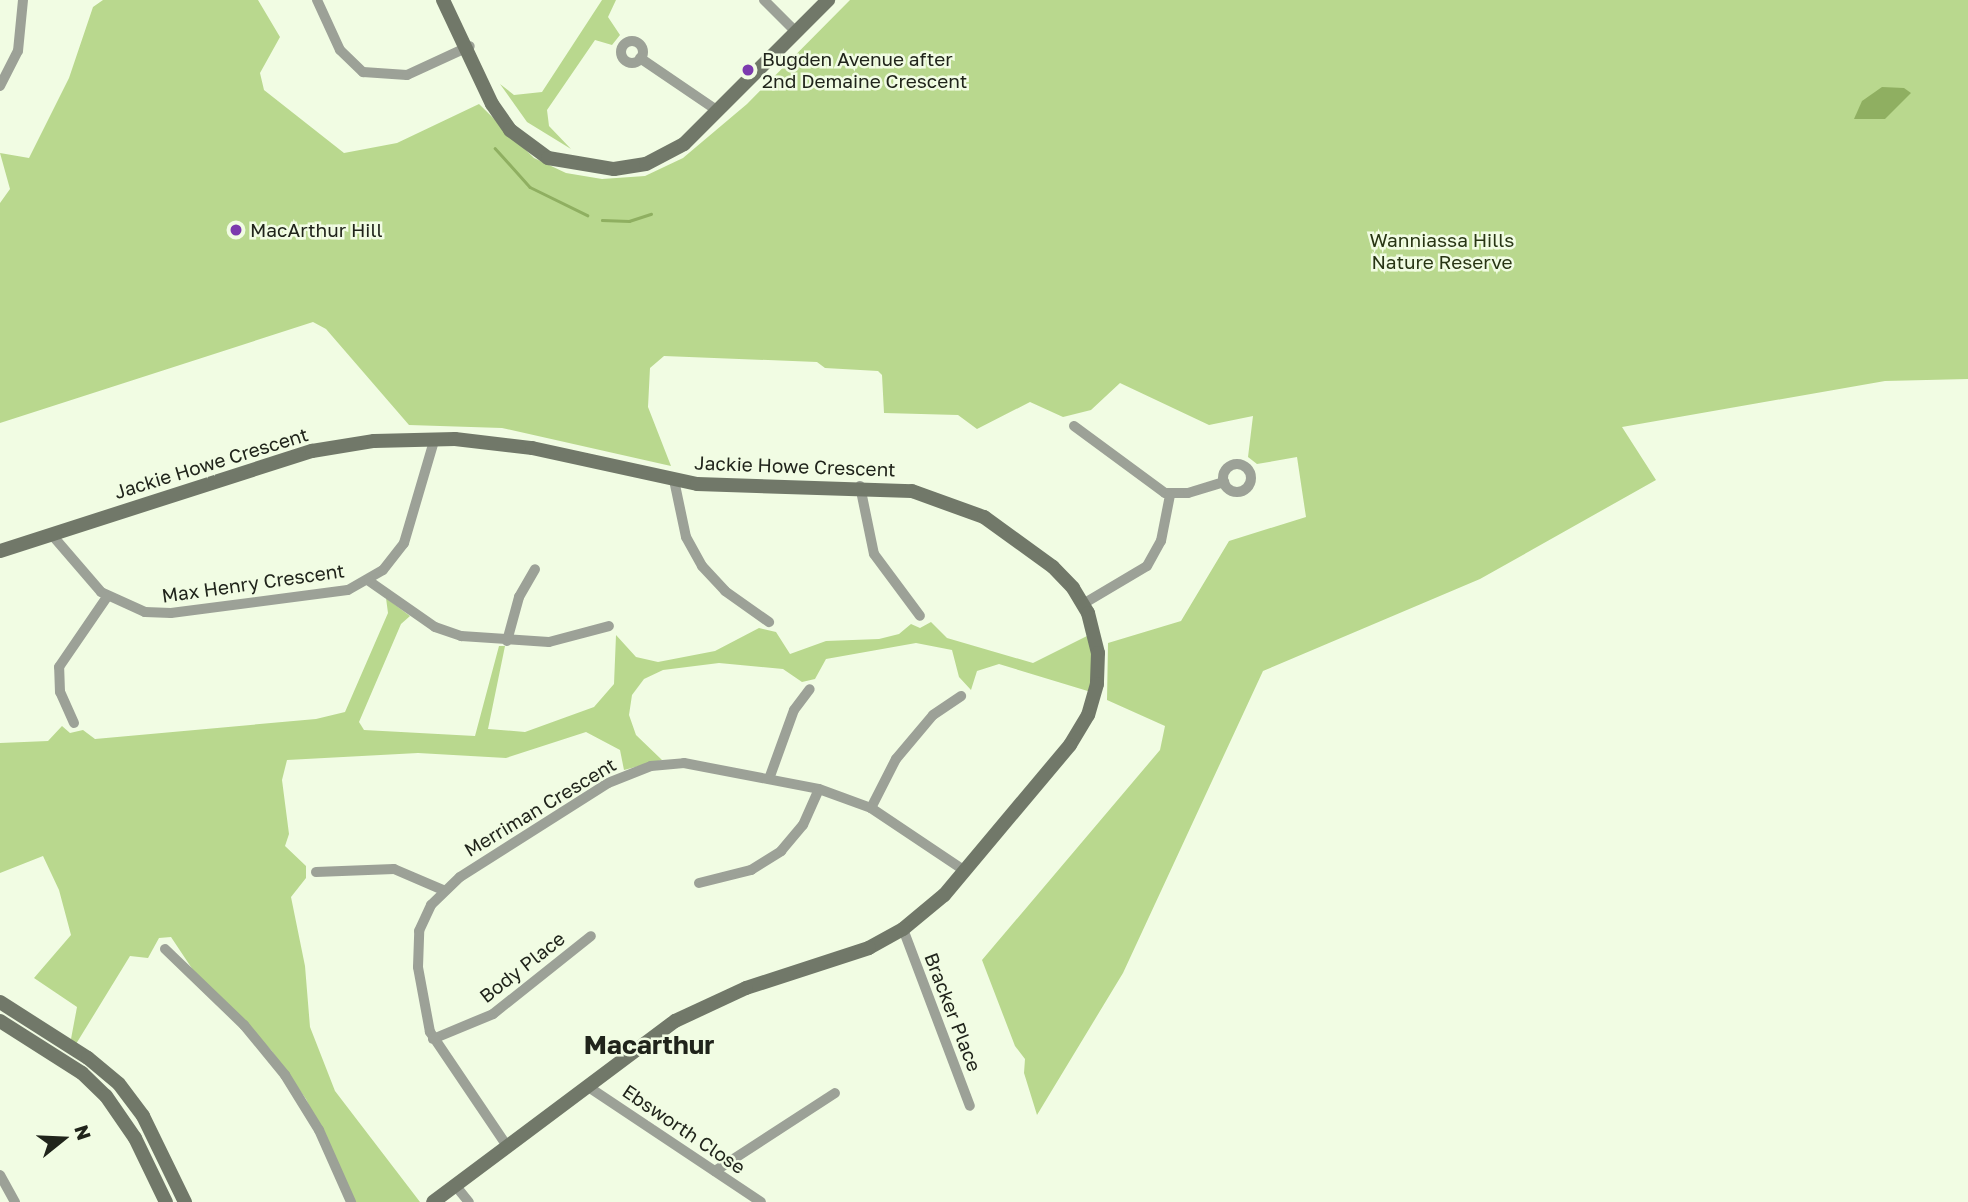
<!DOCTYPE html>
<style>
body{margin:0}
#map{position:relative;width:1968px;height:1202px;overflow:hidden;background:#f1fce3;font-family:"Golos Text",sans-serif}
div>[style]{position:absolute}
.green>*{inset:0;background:#b9d88e}
.water>*{inset:0;background:#8faf61}
.stream>*{height:2.5px;margin:-1.25px;padding:0 1.25px;transform-origin:1.25px;border-radius:1.25px;background:#8faf61}
.street>*{height:10px;margin:-5px;padding:0 5px;transform-origin:5px;border-radius:5px;background:#9ca197}
.street>.ring{margin:-5px;padding:0;box-sizing:content-box;background:none;border:10px solid #9ca197;border-radius:50%}
.secondary>*{height:14px;margin:-7px;padding:0 7px;transform-origin:7px;border-radius:7px;background:#717869}
.dots>*{width:19px;height:19px;translate:-50% -50%;box-sizing:border-box;border:4px solid #f1fce3;border-radius:50%}
span{translate:-50% -50%;white-space:nowrap;text-align:center;line-height:1.15;-webkit-text-stroke:5px #f1fce3;paint-order:stroke}
.poi-label{font-size:19px;color:#20241b}
.left{translate:0 -50%;text-align:left}
.park-label{font-size:19px;color:#283514}
.street-label{font-size:19px;color:#20241b}
.district-label{font-size:26px;color:#20241b;font-weight:700}
.north{position:absolute;left:28px;top:1104px;width:70px;height:70px;-webkit-text-stroke:5px #f1fce3;paint-order:stroke;rotate:72deg;font-size:19px;font-weight:700;line-height:28px;text-align:center;color:#20241b}
.north::after{content:'';display:block;margin:auto;width:24px;height:32px;background:#20241b;clip-path:polygon(50% 0,100% 100%,50% 72%,0 100%)}
</style>
<div id="map">
<div class="green">
<div style="clip-path:polygon(103px 0,258px 0,280px 37px,260px 73px,264px 90px,344px 153px,397px 143px,479px 104px,534px 158px,566px 173px,602px 179px,645px 176px,683px 158px,747px 104px,850px 0,1968px 0,1968px 379px,1885px 381px,1622px 427px,1656px 480px,1480px 579px,1263px 671px,1123px 973px,1037px 1115px,1024px 1073px,1025px 1059px,1015px 1046px,982px 960px,1160px 750px,1165px 726px,1107px 700px,1108px 643px,1181px 621px,1229px 541px,1306px 517px,1297px 457px,1257px 464px,1248px 457px,1253px 416px,1209px 425px,1120px 383px,1091px 410px,1063px 417px,1030px 402px,977px 429px,958px 415px,884px 413px,882px 375px,878px 371px,825px 368px,817px 362px,664px 356px,650px 368px,648px 407px,671px 466px,502px 428px,409px 425px,326px 329px,313px 322px,0 423px,0 203px,10px 189px,0 153px,29px 158px,69px 78px,93px 7px)"></div>
<div style="clip-path:polygon(602px 0,616px 0,608px 17px,620px 35px,612px 45px,595px 40px,547px 110px,549px 126px,571px 149px,527px 122px,500px 84px,514px 95px,542px 92px)"></div>
<div style="clip-path:polygon(386px 598px,410px 616px,401px 624px,359px 722px,364px 730px,475px 736px,499px 646px,505px 646px,488px 729px,525px 732px,594px 707px,614px 684px,616px 635px,636px 657px,658px 662px,715px 651px,759px 628px,776px 632px,790px 654px,826px 641px,879px 639px,899px 634px,911px 624px,920px 628px,931px 622px,947px 638px,1033px 663px,1091px 634px,1091px 692px,999px 664px,977px 671px,971px 690px,959px 677px,952px 650px,916px 643px,826px 659px,815px 679px,802px 682px,783px 669px,719px 663px,663px 670px,644px 679px,632px 695px,629px 715px,636px 735px,662px 760px,624px 770px,620px 750px,586px 732px,506px 758px,418px 753px,287px 760px,282px 780px,289px 834px,285px 846px,306px 866px,306px 878px,291px 897px,305px 966px,310px 1027px,335px 1091px,420px 1202px,355px 1202px,306px 1099px,271px 1050px,193px 970px,171px 937px,159px 938px,148px 958px,130px 956px,76px 1044px,71px 1039px,77px 1007px,34px 978px,71px 935px,59px 890px,43px 856px,0 873px,0 743px,48px 741px,62px 726px,70px 733px,83px 730px,95px 739px,316px 719px,345px 712px,388px 613px)"></div>
</div>
<div class="water">
<div style="clip-path:polygon(1882px 87px,1904px 88px,1911px 93px,1885px 119px,1854px 119px,1862px 101px)"></div>
</div>
<div class="stream">
<div style="left:495px;top:148px;width:52px;rotate:48.1deg"></div>
<div style="left:530px;top:187px;width:64px;rotate:26.2deg"></div>
<div style="left:602px;top:220px;width:27px;rotate:2deg"></div>
<div style="left:629px;top:221px;width:23px;rotate:-18deg"></div>
</div>
<div class="street">
<div style="left:317px;top:0;width:55px;rotate:65.3deg"></div>
<div style="left:340px;top:50px;width:32px;rotate:44deg"></div>
<div style="left:363px;top:72px;width:44px;rotate:3.9deg"></div>
<div style="left:407px;top:75px;width:69px;rotate:-24.7deg"></div>
<div style="left:764px;top:0;width:45px;rotate:45deg"></div>
<div class="ring" style="left:621px;top:41px;width:12px;height:12px"></div>
<div style="left:640px;top:58px;width:94px;rotate:34.2deg"></div>
<div style="left:0;top:86px;width:39px;rotate:-63deg"></div>
<div style="left:18px;top:51px;width:51px;rotate:-84.4deg"></div>
<div style="left:1074px;top:426px;width:113px;rotate:36.4deg"></div>
<div style="left:1165px;top:493px;width:23px"></div>
<div style="left:1188px;top:493px;width:38px;rotate:-17deg"></div>
<div class="ring" style="left:1223px;top:464px;width:18px;height:18px"></div>
<div style="left:674px;top:480px;width:58px;rotate:78.1deg"></div>
<div style="left:686px;top:537px;width:33px;rotate:61deg"></div>
<div style="left:702px;top:566px;width:34px;rotate:47deg"></div>
<div style="left:725px;top:591px;width:54px;rotate:35.2deg"></div>
<div style="left:860px;top:486px;width:69px;rotate:78.4deg"></div>
<div style="left:874px;top:554px;width:77px;rotate:53.4deg"></div>
<div style="left:52px;top:535px;width:75px;rotate:49.3deg"></div>
<div style="left:101px;top:592px;width:48px;rotate:24.4deg"></div>
<div style="left:145px;top:612px;width:26px;rotate:2deg"></div>
<div style="left:171px;top:613px;width:178px;rotate:-7.4deg"></div>
<div style="left:348px;top:590px;width:40px;rotate:-29.7deg"></div>
<div style="left:383px;top:570px;width:34px;rotate:-52deg"></div>
<div style="left:404px;top:543px;width:109px;rotate:-73.6deg"></div>
<div style="left:369px;top:581px;width:80px;rotate:34.9deg"></div>
<div style="left:435px;top:627px;width:28px;rotate:19deg"></div>
<div style="left:461px;top:636px;width:88px;rotate:3.9deg"></div>
<div style="left:549px;top:642px;width:62px;rotate:-14.9deg"></div>
<div style="left:1083px;top:604px;width:74px;rotate:-30.7deg"></div>
<div style="left:1147px;top:566px;width:29px;rotate:-61deg"></div>
<div style="left:1161px;top:541px;width:47px;rotate:-78.9deg"></div>
<div style="left:507px;top:641px;width:46px;rotate:-74.7deg"></div>
<div style="left:519px;top:597px;width:32px;rotate:-60deg"></div>
<div style="left:74px;top:723px;width:34px;rotate:-114deg"></div>
<div style="left:60px;top:692px;width:25px;rotate:-92deg"></div>
<div style="left:59px;top:667px;width:85px;rotate:-55.6deg"></div>
<div style="left:769px;top:779px;width:73px;rotate:-70.1deg"></div>
<div style="left:794px;top:710px;width:26px;rotate:-53deg"></div>
<div style="left:871px;top:808px;width:55px;rotate:-63deg"></div>
<div style="left:896px;top:759px;width:57px;rotate:-49.9deg"></div>
<div style="left:933px;top:715px;width:34px;rotate:-34deg"></div>
<div style="left:316px;top:872px;width:78px;rotate:-2.2deg"></div>
<div style="left:394px;top:869px;width:53px;rotate:23.2deg"></div>
<div style="left:699px;top:883px;width:54px;rotate:-14deg"></div>
<div style="left:751px;top:870px;width:36px;rotate:-32deg"></div>
<div style="left:781px;top:851px;width:34px;rotate:-50deg"></div>
<div style="left:803px;top:825px;width:39px;rotate:-66deg"></div>
<div style="left:903px;top:929px;width:189px;rotate:69.3deg"></div>
<div style="left:165px;top:949px;width:110px;rotate:43.9deg"></div>
<div style="left:244px;top:1025px;width:65px;rotate:50.6deg"></div>
<div style="left:285px;top:1075px;width:65px;rotate:58.3deg"></div>
<div style="left:319px;top:1130px;width:79px;rotate:66deg"></div>
<div style="left:433px;top:1039px;width:65px;rotate:-22.6deg"></div>
<div style="left:493px;top:1014px;width:125px;rotate:-38.5deg"></div>
<div style="left:587px;top:1086px;width:209px;rotate:33.7deg"></div>
<div style="left:507px;top:1146px;width:138px;rotate:-124deg"></div>
<div style="left:430px;top:1032px;width:66px;rotate:-100.5deg"></div>
<div style="left:418px;top:967px;width:36px;rotate:-88deg"></div>
<div style="left:419px;top:931px;width:29px;rotate:-65deg"></div>
<div style="left:431px;top:905px;width:40px;rotate:-44deg"></div>
<div style="left:460px;top:877px;width:175px;rotate:-32.4deg"></div>
<div style="left:608px;top:783px;width:46px;rotate:-21.6deg"></div>
<div style="left:651px;top:766px;width:33px;rotate:-5deg"></div>
<div style="left:684px;top:763px;width:137px;rotate:10.9deg"></div>
<div style="left:819px;top:789px;width:55px;rotate:20.1deg"></div>
<div style="left:871px;top:808px;width:113px;rotate:33.8deg"></div>
<div style="left:715px;top:1171px;width:143px;rotate:-33deg"></div>
<div style="left:0;top:1175px;width:31px;rotate:61deg"></div>
<div style="left:455px;top:1185px;width:22px;rotate:51deg"></div>
</div>
<div class="secondary">
<div style="left:443px;top:0;width:115px;rotate:64.8deg"></div>
<div style="left:492px;top:104px;width:32px;rotate:55deg"></div>
<div style="left:510px;top:130px;width:47px;rotate:36.4deg"></div>
<div style="left:548px;top:158px;width:67px;rotate:9.5deg"></div>
<div style="left:614px;top:169px;width:32px;rotate:-9deg"></div>
<div style="left:646px;top:164px;width:43px;rotate:-27.8deg"></div>
<div style="left:684px;top:144px;width:204px;rotate:-45deg"></div>
<div style="left:0;top:551px;width:328px;rotate:-17.8deg"></div>
<div style="left:312px;top:451px;width:63px;rotate:-9.2deg"></div>
<div style="left:374px;top:441px;width:81px;rotate:-1.4deg"></div>
<div style="left:455px;top:439px;width:78px;rotate:6.7deg"></div>
<div style="left:532px;top:448px;width:169px;rotate:12.3deg"></div>
<div style="left:697px;top:484px;width:215px;rotate:1.9deg"></div>
<div style="left:912px;top:491px;width:77px;rotate:19.9deg"></div>
<div style="left:984px;top:517px;width:85px;rotate:35.9deg"></div>
<div style="left:1053px;top:567px;width:29px;rotate:46deg"></div>
<div style="left:1073px;top:588px;width:29px;rotate:59deg"></div>
<div style="left:1088px;top:613px;width:41px;rotate:76deg"></div>
<div style="left:1098px;top:653px;width:31px;rotate:92deg"></div>
<div style="left:1097px;top:684px;width:32px;rotate:106deg"></div>
<div style="left:1088px;top:715px;width:35px;rotate:121deg"></div>
<div style="left:1070px;top:745px;width:196px;rotate:130deg"></div>
<div style="left:944px;top:895px;width:53px;rotate:140.3deg"></div>
<div style="left:903px;top:929px;width:39px;rotate:151deg"></div>
<div style="left:869px;top:948px;width:129px;rotate:162deg"></div>
<div style="left:746px;top:988px;width:78px;rotate:155.1deg"></div>
<div style="left:675px;top:1021px;width:302px;rotate:143.2deg"></div>
<div style="left:0;top:1002px;width:104px;rotate:32.5deg"></div>
<div style="left:88px;top:1058px;width:40px;rotate:40deg"></div>
<div style="left:119px;top:1084px;width:40px;rotate:53deg"></div>
<div style="left:143px;top:1116px;width:96px;rotate:64deg"></div>
<div style="left:0;top:1021px;width:97px;rotate:32.4deg"></div>
<div style="left:82px;top:1073px;width:33px;rotate:44deg"></div>
<div style="left:106px;top:1096px;width:51px;rotate:55.4deg"></div>
<div style="left:135px;top:1138px;width:71px;rotate:64.2deg"></div>
</div>
<div class="dots">
<div style="left:748px;top:70px;background:#7c3aae"></div>
<div style="left:236px;top:230px;background:#7c3aae"></div>
</div>
<div class="poi-label">
<span class="left" style="left:762px;top:70px">Bugden Avenue after<br>2nd Demaine Crescent</span>
<span class="left" style="left:250px;top:230px">MacArthur Hill</span>
</div>
<div class="park-label">
<span style="left:1442px;top:251px">Wanniassa Hills<br>Nature Reserve</span>
</div>
<div class="street-label">
<span style="left:211px;top:463px;rotate:-17deg">Jackie Howe Crescent</span>
<span style="left:795px;top:466px;rotate:2deg">Jackie Howe Crescent</span>
<span style="left:253px;top:583px;rotate:-8deg">Max Henry Crescent</span>
<span style="left:540px;top:807px;rotate:-31deg">Merriman Crescent</span>
<span style="left:522px;top:967px;rotate:-38deg">Body Place</span>
<span style="left:953px;top:1012px;rotate:69deg">Bracker Place</span>
<span style="left:684px;top:1129px;rotate:34deg">Ebsworth Close</span>
</div>
<div class="district-label">
<span style="left:649px;top:1045px">Macarthur</span>
</div>
<div class="north">N</div>
</div>
